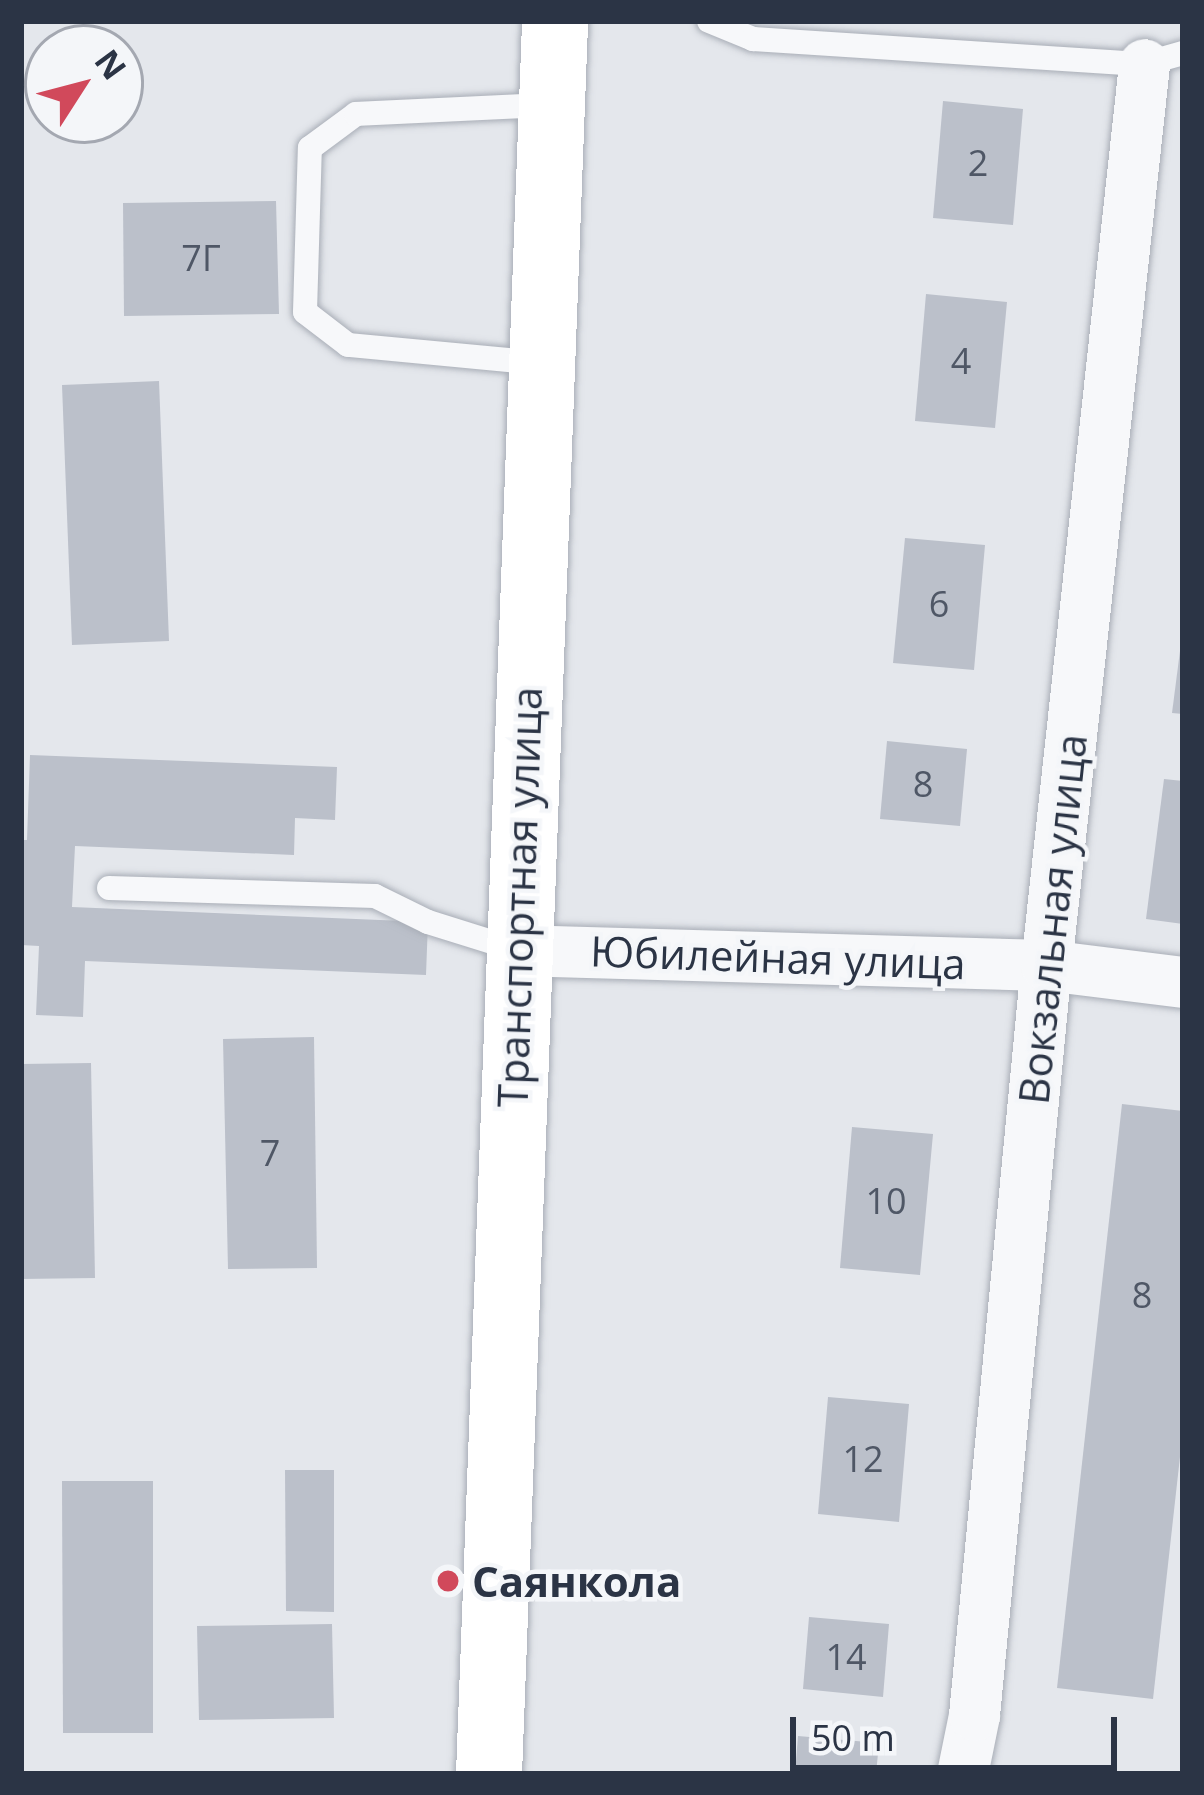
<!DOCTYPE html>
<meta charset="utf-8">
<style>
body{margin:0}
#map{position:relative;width:1204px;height:1795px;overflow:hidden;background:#e4e7ec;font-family:"Open Sans",sans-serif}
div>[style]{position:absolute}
.building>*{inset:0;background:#bbc0ca}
.roads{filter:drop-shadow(0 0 3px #a9aeb7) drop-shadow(0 0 3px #a9aeb7)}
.lane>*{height:24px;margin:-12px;padding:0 12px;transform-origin:12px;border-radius:12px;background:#f7f8fa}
.street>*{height:51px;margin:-25.5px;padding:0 25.5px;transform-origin:25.5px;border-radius:25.5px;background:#f7f8fa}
.secondary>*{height:66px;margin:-33px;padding:0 33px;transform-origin:33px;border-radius:33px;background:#fff}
.dots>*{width:33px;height:33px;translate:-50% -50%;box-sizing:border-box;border:6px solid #f4f6f9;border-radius:50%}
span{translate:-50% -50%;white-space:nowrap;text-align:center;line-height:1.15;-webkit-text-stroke:9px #f4f6f9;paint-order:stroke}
.number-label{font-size:36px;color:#4f5766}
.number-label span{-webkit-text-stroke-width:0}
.street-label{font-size:42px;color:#2b3445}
.poi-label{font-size:42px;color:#2b3445;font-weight:700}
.left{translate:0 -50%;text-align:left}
.frame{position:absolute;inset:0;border:24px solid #2b3445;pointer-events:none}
.north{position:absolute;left:24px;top:24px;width:120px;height:120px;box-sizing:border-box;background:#f4f6f9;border:3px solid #a4a8b1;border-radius:50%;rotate:54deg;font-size:33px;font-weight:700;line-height:48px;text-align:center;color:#2b3445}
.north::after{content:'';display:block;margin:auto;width:42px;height:54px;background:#d1495b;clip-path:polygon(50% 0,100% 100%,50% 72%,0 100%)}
.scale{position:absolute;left:790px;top:1717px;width:327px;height:54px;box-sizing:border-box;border:6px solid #2b3445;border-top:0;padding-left:15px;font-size:36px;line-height:42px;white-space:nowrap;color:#2b3445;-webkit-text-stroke:9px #f4f6f9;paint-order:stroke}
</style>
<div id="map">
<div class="building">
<div style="clip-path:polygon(943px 101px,1023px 109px,1013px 225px,933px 218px)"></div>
<div style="clip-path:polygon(276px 201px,279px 314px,124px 316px,123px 203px)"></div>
<div style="clip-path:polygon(926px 294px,1007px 302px,995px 428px,915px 421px)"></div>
<div style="clip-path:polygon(159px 381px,169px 641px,72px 645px,62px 385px)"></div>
<div style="clip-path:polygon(905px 538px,985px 545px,974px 670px,893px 663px)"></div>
<div style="clip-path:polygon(1180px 651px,1183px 652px,1183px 714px,1172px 713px)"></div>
<div style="clip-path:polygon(887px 741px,967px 749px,960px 826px,880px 819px)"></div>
<div style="clip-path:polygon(30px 755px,337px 767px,335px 820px,295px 818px,294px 855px,75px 846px,72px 907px,428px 922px,426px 975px,85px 961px,83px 1017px,36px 1015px,39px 946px,21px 945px,21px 840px,27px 840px)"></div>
<div style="clip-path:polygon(1164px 779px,1183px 781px,1183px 924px,1146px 919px)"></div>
<div style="clip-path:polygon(314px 1037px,317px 1268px,228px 1269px,223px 1039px)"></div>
<div style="clip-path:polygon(91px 1063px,95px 1278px,21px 1279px,21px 1064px)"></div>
<div style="clip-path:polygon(1122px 1104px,1183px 1111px,1183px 1430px,1153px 1699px,1057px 1688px)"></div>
<div style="clip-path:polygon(852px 1127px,933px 1134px,920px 1275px,840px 1268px)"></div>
<div style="clip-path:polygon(828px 1397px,909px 1404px,899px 1522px,818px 1514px)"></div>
<div style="clip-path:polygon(285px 1470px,334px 1470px,334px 1612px,286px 1611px)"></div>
<div style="clip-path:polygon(62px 1481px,153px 1481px,153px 1733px,63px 1733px)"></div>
<div style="clip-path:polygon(809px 1617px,889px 1624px,883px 1697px,803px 1689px)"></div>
<div style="clip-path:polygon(332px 1624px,334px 1718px,199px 1720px,197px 1626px)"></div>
<div style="clip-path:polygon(798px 1736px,879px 1743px,876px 1774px,795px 1774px)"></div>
</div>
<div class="roads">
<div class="lane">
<div style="left:709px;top:21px;width:48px;rotate:22.2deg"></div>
<div style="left:753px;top:39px;width:392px;rotate:3.7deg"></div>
<div style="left:1144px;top:64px;width:41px;rotate:-15.8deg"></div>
<div style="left:540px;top:363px;width:193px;rotate:-174.6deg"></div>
<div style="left:348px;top:345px;width:54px;rotate:-142.5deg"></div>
<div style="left:305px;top:312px;width:164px;rotate:-88.3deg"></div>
<div style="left:310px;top:148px;width:57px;rotate:-36.5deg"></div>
<div style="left:356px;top:114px;width:193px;rotate:-2.7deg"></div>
<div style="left:109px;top:888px;width:266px;rotate:1.7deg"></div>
<div style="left:375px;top:896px;width:59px;rotate:26.1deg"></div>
<div style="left:428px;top:922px;width:90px;rotate:17.4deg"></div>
</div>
<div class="street">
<div style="left:516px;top:950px;width:530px;rotate:1.62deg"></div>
<div style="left:1046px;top:965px;width:138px;rotate:7.1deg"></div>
<div style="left:962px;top:1774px;width:60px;rotate:-78.5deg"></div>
<div style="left:974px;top:1715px;width:753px;rotate:-84.52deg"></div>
<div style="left:1046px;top:965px;width:906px;rotate:-83.79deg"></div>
</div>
<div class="secondary">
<div style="left:489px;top:1774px;width:1754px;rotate:-87.84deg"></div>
</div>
</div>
<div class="dots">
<div style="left:448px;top:1581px;background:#d1495b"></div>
</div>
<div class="number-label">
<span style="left:978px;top:163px">2</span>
<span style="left:201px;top:258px">7Г</span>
<span style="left:961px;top:361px">4</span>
<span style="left:939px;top:604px">6</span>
<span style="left:923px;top:784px">8</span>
<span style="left:270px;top:1153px">7</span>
<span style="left:886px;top:1201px">10</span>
<span style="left:1142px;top:1295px">8</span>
<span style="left:863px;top:1459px">12</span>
<span style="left:846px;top:1657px">14</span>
</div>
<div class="street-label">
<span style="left:519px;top:897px;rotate:-88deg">Транспортная улица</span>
<span style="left:1052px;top:919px;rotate:-84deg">Вокзальная улица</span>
<span style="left:778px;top:957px;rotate:2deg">Юбилейная улица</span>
</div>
<div class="poi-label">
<span class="left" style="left:472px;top:1581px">Саянкола</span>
</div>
<div class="frame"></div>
<div class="north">N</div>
<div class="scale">50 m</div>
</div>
